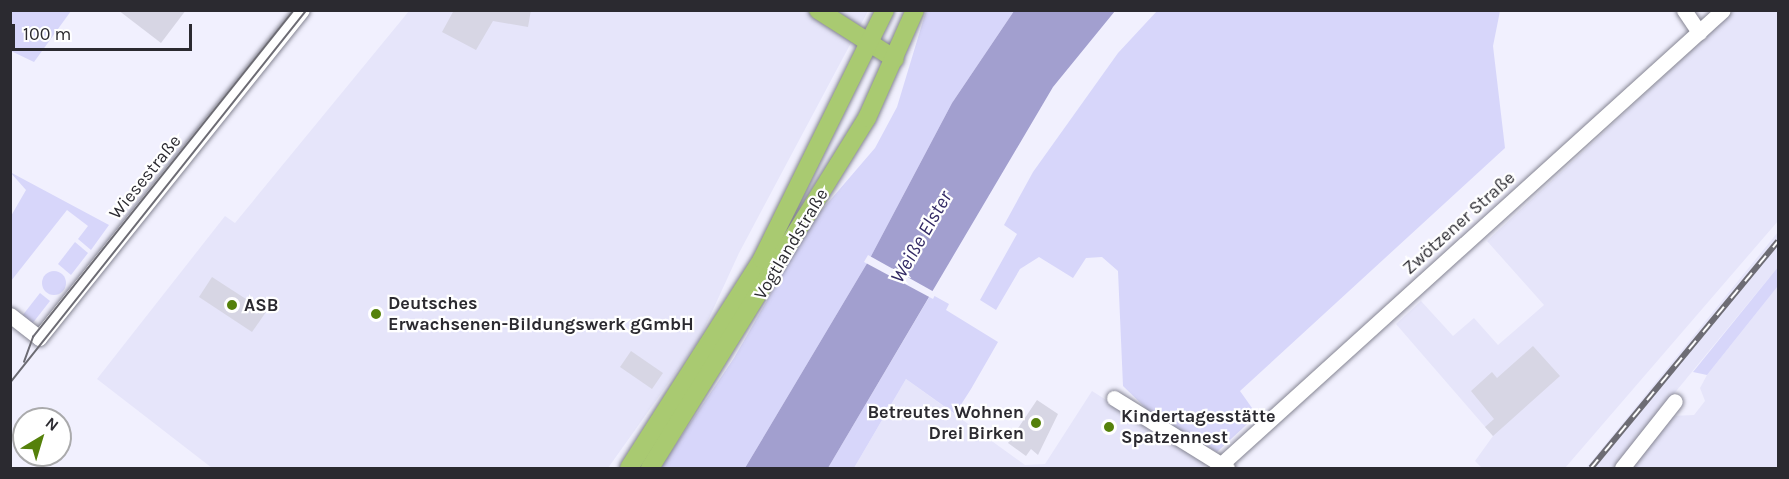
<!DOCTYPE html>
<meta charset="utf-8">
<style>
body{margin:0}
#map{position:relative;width:1789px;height:479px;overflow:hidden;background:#f1f0fe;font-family:Karla,sans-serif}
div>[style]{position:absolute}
.built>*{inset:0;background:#e6e5fa}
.green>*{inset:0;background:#d7d6fa}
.round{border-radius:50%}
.water>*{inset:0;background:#a29fcf}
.pier>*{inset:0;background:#f1f0fe}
.building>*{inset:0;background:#d7d6e4}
.roads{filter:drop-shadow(0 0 2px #858592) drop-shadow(0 0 2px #858592)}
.minor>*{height:15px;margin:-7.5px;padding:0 7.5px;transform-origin:7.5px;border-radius:7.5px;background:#fff}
.major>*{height:18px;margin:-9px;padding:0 9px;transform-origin:9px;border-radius:9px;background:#a9ca71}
.tram>*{height:1.5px;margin:-0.75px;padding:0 0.75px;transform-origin:0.75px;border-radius:0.75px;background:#6d6c74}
.rail>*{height:6px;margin-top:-3px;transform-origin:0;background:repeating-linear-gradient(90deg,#fff 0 11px,#6d6c74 0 22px);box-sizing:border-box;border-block:2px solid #6d6c74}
.dots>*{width:16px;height:16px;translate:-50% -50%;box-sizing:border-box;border:3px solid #fff;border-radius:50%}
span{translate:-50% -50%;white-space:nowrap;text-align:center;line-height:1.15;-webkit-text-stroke:4.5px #fff;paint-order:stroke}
.street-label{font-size:18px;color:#2b2a30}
.poi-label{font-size:18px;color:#2b2a30;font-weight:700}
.left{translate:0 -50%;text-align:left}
.right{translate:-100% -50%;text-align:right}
.water-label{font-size:20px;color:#332a65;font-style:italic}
.frame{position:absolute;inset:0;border:12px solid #2b2a30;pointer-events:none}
.north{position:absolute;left:12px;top:407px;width:60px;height:60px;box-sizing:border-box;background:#fff;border:2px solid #aaaaac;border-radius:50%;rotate:38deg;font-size:16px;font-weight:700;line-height:24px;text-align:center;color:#2b2a30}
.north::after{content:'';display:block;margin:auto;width:21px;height:27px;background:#55810b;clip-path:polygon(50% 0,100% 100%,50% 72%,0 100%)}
.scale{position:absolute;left:12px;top:24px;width:180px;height:27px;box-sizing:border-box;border:3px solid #2b2a30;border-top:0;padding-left:8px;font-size:18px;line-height:21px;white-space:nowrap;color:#2b2a30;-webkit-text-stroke:4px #fff;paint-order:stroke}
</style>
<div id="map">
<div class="built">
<div style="clip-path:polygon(409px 11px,868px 11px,739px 253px,699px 340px,608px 468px,212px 468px,97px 379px,225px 216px,235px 223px)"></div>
<div style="clip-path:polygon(1734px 11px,1778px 11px,1778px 221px,1565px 468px,1482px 468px,1475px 461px,1493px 436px,1396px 324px,1421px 301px,1453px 336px,1474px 318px,1498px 345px,1544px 305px,1487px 241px)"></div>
<div style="clip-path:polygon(1778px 232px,1778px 267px,1613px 468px,1586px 468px)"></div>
<div style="clip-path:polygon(1778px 286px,1778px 468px,1632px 468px,1671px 416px,1694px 415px,1705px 401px,1700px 388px,1707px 375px)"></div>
<div style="clip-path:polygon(906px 379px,1025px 465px,1045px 464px,1092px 391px,1206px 463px,1203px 468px,854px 468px)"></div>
</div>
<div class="green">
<div style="clip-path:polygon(11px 10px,71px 10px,71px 11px,34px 62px,11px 51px)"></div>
<div style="clip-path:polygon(926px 11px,1014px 11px,952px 103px,869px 260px,745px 468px,660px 468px,734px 358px,814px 219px,875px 148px,897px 107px)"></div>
<div style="clip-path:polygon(1157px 11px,1500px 11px,1493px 46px,1505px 148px,1240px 391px,1257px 415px,1217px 452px,1159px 421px,1123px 386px,1118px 271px,1102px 257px,1086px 258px,1073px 278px,1039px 257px,1020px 269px,996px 310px,980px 300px,1017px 234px,1004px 225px,1033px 172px,1118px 53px)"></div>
<div style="clip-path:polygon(10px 172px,109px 225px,91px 250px,78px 239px,88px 226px,67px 210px,11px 281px,11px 216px,26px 190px)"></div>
<div style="clip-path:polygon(75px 242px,88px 253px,71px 275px,58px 264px)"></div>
<div style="clip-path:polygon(1778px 267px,1778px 286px,1707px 375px,1693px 372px)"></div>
<div class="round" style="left:42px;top:271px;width:24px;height:24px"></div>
<div style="clip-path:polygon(40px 293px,50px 301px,32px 324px,22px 316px)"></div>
<div style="clip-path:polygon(931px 294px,949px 304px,946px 310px,998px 342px,971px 389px,955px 414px,906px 379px,854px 468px,828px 468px)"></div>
</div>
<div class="water">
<div style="clip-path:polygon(1014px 11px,1115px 11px,1053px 87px,828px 468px,745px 468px,869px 260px,952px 103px)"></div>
</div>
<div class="pier">
<div style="clip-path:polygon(868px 255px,936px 293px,933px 299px,864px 262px)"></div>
</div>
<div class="building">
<div style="clip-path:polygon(118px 10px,186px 10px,161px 43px)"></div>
<div style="clip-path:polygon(454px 10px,531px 10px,528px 27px,493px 21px,476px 50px,442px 32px)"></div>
<div style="clip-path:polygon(212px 277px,266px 312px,252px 332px,199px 297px)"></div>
<div style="clip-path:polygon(1533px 346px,1560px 376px,1493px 436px,1485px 427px,1494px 419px,1471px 391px,1492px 372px,1497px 378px)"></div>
<div style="clip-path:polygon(631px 351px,663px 373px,652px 389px,620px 367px)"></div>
<div style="clip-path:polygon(1037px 400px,1058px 414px,1038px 455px,1031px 449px,1026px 456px,1008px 443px)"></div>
</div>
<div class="roads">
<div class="minor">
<div style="left:1684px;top:10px;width:27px;rotate:56deg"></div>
<div style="left:10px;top:315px;width:37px;rotate:38deg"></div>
<div style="left:39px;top:338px;width:420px;rotate:-51.3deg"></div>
<div style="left:1114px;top:398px;width:133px;rotate:31.8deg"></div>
<div style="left:1217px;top:468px;width:682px;rotate:-42.15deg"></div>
<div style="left:1622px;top:468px;width:85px;rotate:-51.7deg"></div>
</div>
<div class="major">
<div style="left:818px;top:10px;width:91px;rotate:32.5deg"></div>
<div style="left:629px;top:468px;width:248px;rotate:-57.5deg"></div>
<div style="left:762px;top:259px;width:278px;rotate:-63.7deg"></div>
<div style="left:650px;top:468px;width:412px;rotate:-58.2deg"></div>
<div style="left:867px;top:118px;width:118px;rotate:-66deg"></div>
</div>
</div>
<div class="tram">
<div style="left:24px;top:362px;width:27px;rotate:-70deg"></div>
<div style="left:33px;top:337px;width:418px;rotate:-51.4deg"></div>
<div style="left:10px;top:383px;width:477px;rotate:-51.5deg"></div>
</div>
<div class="rail">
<div style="left:1591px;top:468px;width:294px;rotate:-50.5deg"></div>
</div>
<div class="dots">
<div style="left:232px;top:305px;background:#55810b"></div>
<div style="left:376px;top:314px;background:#55810b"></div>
<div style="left:1036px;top:423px;background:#55810b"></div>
<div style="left:1109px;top:427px;background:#55810b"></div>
</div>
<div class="street-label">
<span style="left:145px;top:177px;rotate:-51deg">Wiesestraße</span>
<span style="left:1459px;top:223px;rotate:-42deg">Zwötzener Straße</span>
<span style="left:791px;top:244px;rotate:-59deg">Vogtlandstraße</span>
</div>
<div class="poi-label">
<span class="left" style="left:388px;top:314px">Deutsches<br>Erwachsenen-Bildungswerk gGmbH</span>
<span class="left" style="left:244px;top:305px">ASB</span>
<span class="right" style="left:1024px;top:423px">Betreutes Wohnen<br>Drei Birken</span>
<span class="left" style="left:1121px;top:427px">Kindertagesstätte<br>Spatzennest</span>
</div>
<div class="water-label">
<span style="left:921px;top:237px;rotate:-60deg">Weiße Elster</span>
</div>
<div class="frame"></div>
<div class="north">N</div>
<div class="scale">100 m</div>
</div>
